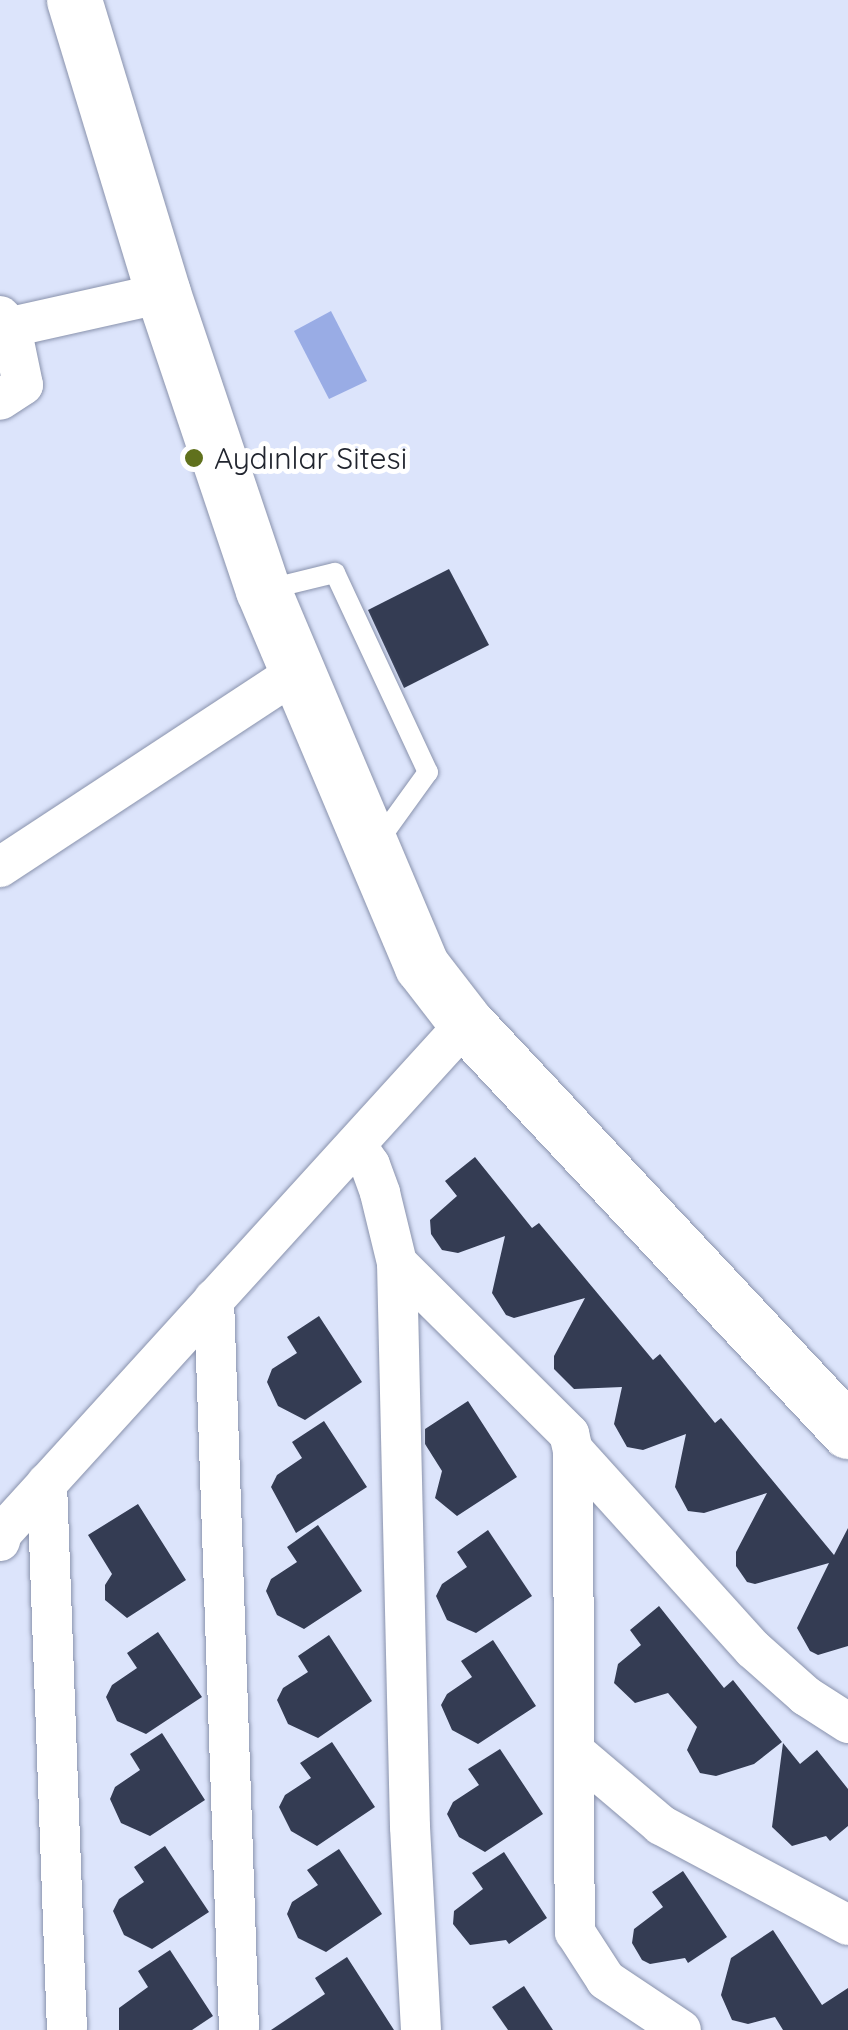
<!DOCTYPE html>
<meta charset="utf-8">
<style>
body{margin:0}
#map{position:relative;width:848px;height:2030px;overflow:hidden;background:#dce4fb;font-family:Quicksand,sans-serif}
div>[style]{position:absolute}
.water>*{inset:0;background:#99ace5}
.building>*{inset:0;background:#343c53}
.roads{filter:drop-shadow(0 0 2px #8992ac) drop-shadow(0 0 2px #8992ac)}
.service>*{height:20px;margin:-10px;padding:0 10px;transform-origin:10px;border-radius:10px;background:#fff}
.minor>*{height:40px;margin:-20px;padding:0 20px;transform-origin:20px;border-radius:20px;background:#fff}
.secondary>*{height:55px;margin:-27.5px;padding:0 27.5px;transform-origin:27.5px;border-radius:27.5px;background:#fff}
.dots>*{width:28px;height:28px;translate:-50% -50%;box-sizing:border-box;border:5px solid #fff;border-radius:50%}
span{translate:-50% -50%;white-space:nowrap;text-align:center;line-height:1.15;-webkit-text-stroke:10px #fff;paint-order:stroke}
.poi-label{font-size:30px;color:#21252f}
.left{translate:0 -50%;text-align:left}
</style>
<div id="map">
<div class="water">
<div style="clip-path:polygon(331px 311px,367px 381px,329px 399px,294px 331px)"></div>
</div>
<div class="building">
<div style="clip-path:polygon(449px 569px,489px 645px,404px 688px,368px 610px)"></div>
<div style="clip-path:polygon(475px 1157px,532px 1228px,539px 1223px,653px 1360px,660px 1354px,715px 1423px,721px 1418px,834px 1555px,848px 1528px,848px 1646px,818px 1655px,810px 1651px,797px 1628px,829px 1563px,755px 1584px,747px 1582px,736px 1566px,736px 1552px,767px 1493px,704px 1513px,688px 1511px,675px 1487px,686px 1434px,643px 1450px,627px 1447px,614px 1424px,622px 1387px,574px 1389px,554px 1369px,554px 1356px,585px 1298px,514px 1318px,506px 1315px,492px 1293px,505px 1236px,458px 1253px,442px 1250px,431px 1234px,430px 1220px,457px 1196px,445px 1181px)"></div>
<div style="clip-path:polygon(319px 1316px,362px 1382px,305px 1420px,278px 1406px,267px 1382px,272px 1369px,297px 1353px,287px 1337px)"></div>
<div style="clip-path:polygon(468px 1401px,517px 1477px,457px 1516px,435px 1498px,442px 1471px,425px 1444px,425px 1429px)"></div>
<div style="clip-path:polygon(324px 1421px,367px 1487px,296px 1533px,271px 1487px,277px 1475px,302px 1458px,292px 1442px)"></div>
<div style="clip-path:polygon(138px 1504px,186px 1580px,127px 1618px,105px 1600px,105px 1585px,112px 1574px,88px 1535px)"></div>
<div style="clip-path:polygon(318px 1525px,362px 1591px,304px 1629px,277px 1615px,266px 1591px,271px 1579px,297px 1562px,287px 1547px)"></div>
<div style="clip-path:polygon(488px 1530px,532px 1596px,476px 1633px,447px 1620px,436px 1596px,442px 1584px,467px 1567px,457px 1552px)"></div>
<div style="clip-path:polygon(659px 1606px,724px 1688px,733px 1680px,782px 1742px,754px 1764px,716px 1776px,700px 1773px,687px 1750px,697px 1727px,668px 1693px,635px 1703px,614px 1683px,618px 1664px,641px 1645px,630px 1630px)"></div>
<div style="clip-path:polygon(158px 1632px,202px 1697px,146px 1734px,117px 1721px,106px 1697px,112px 1685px,137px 1668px,127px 1653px)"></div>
<div style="clip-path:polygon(329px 1635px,372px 1701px,318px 1738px,288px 1724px,277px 1700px,283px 1688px,308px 1672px,298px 1656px)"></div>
<div style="clip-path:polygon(493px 1640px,536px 1706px,478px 1744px,452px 1730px,441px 1705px,447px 1694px,472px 1677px,461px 1661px)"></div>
<div style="clip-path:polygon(162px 1733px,205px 1800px,150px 1836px,121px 1823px,110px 1799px,115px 1787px,140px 1770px,130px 1754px)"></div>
<div style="clip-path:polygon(332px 1742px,375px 1807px,317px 1846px,291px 1831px,279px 1807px,285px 1795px,311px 1778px,300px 1763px)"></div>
<div style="clip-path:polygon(783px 1743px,800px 1764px,817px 1750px,848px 1789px,848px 1826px,830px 1841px,826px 1836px,792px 1846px,772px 1827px)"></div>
<div style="clip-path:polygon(500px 1749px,543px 1814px,485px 1852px,459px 1837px,447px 1814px,453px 1802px,479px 1785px,468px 1769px)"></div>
<div style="clip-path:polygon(165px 1846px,209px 1912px,152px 1949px,124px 1935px,113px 1911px,119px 1899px,144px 1882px,134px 1867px)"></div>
<div style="clip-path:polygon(339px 1849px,382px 1914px,326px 1952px,298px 1938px,287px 1914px,292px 1902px,318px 1885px,307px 1870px)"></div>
<div style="clip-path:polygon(504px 1852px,547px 1918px,509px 1944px,506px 1940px,470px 1945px,453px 1924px,454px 1911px,483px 1889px,472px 1873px)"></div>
<div style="clip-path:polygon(683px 1871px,727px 1937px,688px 1963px,685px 1958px,650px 1964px,642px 1960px,632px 1943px,634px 1929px,663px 1907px,652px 1892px)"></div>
<div style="clip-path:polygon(773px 1930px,822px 2005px,848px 1988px,848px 2030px,783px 2030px,775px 2017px,748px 2024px,732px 2020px,721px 1995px,731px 1958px)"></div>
<div style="clip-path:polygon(170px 1950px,213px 2016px,192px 2030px,119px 2030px,119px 2008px,148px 1987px,138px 1971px)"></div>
<div style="clip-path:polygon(347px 1957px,394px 2030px,271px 2030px,325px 1994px,315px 1978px)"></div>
<div style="clip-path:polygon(524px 1986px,553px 2030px,508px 2030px,492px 2007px)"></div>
</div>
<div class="roads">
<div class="service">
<div style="left:265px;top:590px;width:72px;rotate:-13.7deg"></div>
<div style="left:335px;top:573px;width:220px;rotate:65deg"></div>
<div style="left:428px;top:772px;width:89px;rotate:125.8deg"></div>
</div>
<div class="minor">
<div style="left:0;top:316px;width:16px;rotate:45deg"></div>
<div style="left:11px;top:327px;width:59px;rotate:78.3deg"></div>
<div style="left:23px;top:385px;width:27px;rotate:147deg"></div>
<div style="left:11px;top:327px;width:156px;rotate:-12.6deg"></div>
<div style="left:0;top:867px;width:355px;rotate:-33.3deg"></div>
<div style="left:356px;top:1145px;width:24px;rotate:55deg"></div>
<div style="left:370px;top:1165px;width:30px;rotate:70deg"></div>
<div style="left:380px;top:1193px;width:72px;rotate:76.3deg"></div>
<div style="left:397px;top:1263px;width:564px;rotate:88.68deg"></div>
<div style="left:410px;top:1827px;width:203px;rotate:86.9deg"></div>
<div style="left:397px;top:1263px;width:243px;rotate:44.8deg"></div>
<div style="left:569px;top:1434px;width:16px;rotate:76deg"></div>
<div style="left:573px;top:1450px;width:482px;rotate:89.8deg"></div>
<div style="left:575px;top:1932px;width:57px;rotate:57.1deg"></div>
<div style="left:606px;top:1980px;width:90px;rotate:33.7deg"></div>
<div style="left:214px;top:1299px;width:731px;rotate:88.04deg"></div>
<div style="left:573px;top:1450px;width:268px;rotate:47.9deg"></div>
<div style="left:753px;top:1649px;width:71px;rotate:41.6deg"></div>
<div style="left:806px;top:1696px;width:50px;rotate:32.7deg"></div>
<div style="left:47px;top:1483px;width:547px;rotate:87.91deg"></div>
<div style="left:0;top:1541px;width:8px;rotate:-76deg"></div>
<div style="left:2px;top:1533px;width:689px;rotate:-47.7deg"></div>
<div style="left:575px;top:1752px;width:113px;rotate:40.3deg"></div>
<div style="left:661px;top:1825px;width:212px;rotate:28.1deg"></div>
</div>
<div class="secondary">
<div style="left:74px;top:0;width:306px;rotate:73.1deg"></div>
<div style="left:163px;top:293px;width:313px;rotate:71.4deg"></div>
<div style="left:263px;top:590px;width:408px;rotate:67.1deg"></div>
<div style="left:422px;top:966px;width:72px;rotate:52.3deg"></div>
<div style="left:466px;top:1023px;width:559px;rotate:46.89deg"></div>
</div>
</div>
<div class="dots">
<div style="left:194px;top:458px;background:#60711d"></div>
</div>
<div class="poi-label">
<span class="left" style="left:214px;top:458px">Aydınlar Sitesi</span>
</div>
</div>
